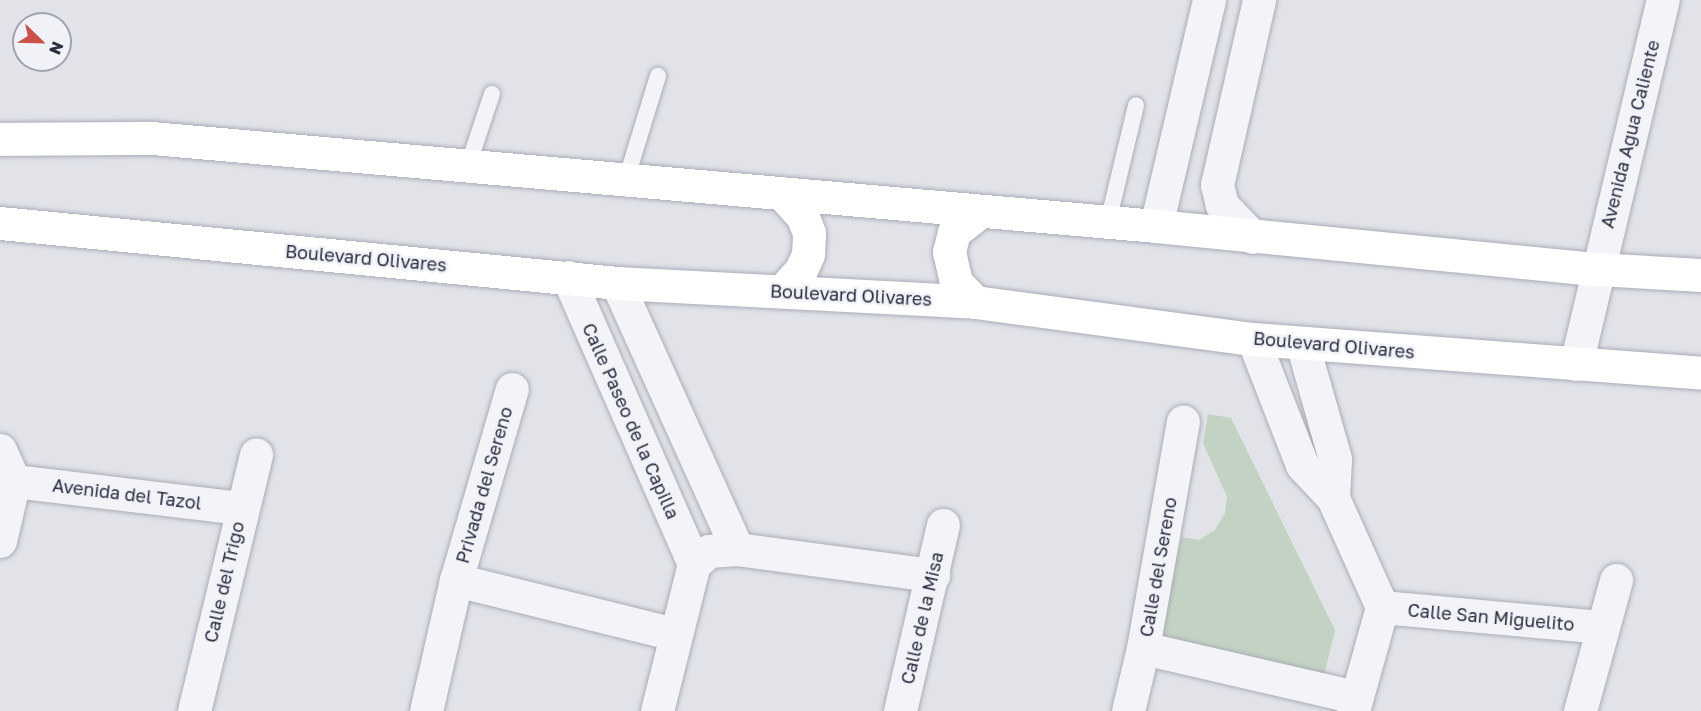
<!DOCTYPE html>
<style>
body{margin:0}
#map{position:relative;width:1701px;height:711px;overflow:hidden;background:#e1e3e9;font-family:"Golos Text",sans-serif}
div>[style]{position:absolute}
.green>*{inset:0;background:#c3d3c3}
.roads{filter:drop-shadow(0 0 2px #aaadb7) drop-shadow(0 0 2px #aaadb7)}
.lane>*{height:16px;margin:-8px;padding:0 8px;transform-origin:8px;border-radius:8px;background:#f4f4f8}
.street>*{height:33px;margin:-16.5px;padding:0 16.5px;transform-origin:16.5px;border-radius:16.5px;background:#f4f4f8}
.secondary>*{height:33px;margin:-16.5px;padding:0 16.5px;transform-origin:16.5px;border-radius:16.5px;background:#fff}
span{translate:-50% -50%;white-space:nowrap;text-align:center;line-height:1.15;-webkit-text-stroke:5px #f1f2f7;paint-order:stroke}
.street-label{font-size:18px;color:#2a2e41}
.north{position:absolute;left:12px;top:12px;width:60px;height:60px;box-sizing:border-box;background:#f1f2f7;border:2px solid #a1a4ae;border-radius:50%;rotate:113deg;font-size:16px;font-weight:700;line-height:24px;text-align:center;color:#2a2e41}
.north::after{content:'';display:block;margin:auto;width:21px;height:27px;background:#ca524b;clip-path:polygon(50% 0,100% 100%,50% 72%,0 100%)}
</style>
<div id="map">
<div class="green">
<div style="clip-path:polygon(1208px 414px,1231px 418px,1335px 630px,1324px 676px,1158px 637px,1182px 537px,1199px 540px,1215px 530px,1225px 513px,1227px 497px,1203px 443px)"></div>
</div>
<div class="roads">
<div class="lane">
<div style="left:468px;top:166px;width:76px;rotate:-71.6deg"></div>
<div style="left:626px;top:180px;width:109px;rotate:-72.9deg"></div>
<div style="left:1108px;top:222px;width:120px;rotate:-76.5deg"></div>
</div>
<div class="street">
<div style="left:1156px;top:226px;width:232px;rotate:-76.8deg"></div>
<div style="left:1253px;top:237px;width:45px;rotate:-134.1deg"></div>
<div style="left:1222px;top:205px;width:21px;rotate:-104deg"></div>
<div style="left:1217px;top:185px;width:190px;rotate:-77.2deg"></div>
<div style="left:568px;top:277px;width:313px;rotate:66.3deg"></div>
<div style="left:617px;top:283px;width:292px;rotate:65.7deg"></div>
<div style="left:1253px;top:339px;width:135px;rotate:68.7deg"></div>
<div style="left:1302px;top:465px;width:45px;rotate:46.8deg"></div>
<div style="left:1333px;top:498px;width:120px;rotate:65.8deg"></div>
<div style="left:1302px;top:343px;width:121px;rotate:74.1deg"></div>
<div style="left:1335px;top:459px;width:39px;rotate:93deg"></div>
<div style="left:1576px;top:364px;width:374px;rotate:-76.6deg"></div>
<div style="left:0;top:450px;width:34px;rotate:66deg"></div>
<div style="left:14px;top:481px;width:229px;rotate:6.8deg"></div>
<div style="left:0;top:541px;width:62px;rotate:-76.9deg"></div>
<div style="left:456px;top:580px;width:225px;rotate:13.9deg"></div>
<div style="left:1382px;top:607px;width:219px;rotate:5.2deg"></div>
<div style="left:1143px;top:648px;width:219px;rotate:13deg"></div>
<div style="left:194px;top:711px;width:264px;rotate:-76.4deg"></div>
<div style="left:426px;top:711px;width:134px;rotate:-77.1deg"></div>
<div style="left:456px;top:580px;width:199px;rotate:-73.7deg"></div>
<div style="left:657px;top:711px;width:152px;rotate:-75.9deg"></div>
<div style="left:694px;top:564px;width:20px;rotate:-41deg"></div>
<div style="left:709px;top:551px;width:28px;rotate:-4deg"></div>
<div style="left:737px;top:549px;width:198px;rotate:7.6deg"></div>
<div style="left:900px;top:711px;width:191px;rotate:-77deg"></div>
<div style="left:1128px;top:711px;width:65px;rotate:-76.6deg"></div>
<div style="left:1143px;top:648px;width:230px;rotate:-80deg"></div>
<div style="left:1353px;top:711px;width:108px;rotate:-74.4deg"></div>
<div style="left:1580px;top:711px;width:136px;rotate:-74.6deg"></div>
</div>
<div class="secondary">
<div style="left:0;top:139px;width:152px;rotate:-0.4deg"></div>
<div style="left:152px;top:138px;width:1008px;rotate:5.01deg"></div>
<div style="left:1156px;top:226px;width:443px;rotate:5.6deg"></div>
<div style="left:1597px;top:269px;width:104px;rotate:3.3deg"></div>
<div style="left:0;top:223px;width:620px;rotate:5.55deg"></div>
<div style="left:617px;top:283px;width:359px;rotate:3deg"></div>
<div style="left:975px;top:302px;width:280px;rotate:7.6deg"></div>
<div style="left:1253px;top:339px;width:449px;rotate:4.3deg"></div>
<div style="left:782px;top:291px;width:28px;rotate:-48deg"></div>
<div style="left:801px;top:270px;width:17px;rotate:-66deg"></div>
<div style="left:808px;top:254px;width:21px;rotate:-87deg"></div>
<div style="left:809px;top:233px;width:17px;rotate:-111deg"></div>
<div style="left:803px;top:217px;width:31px;rotate:-132deg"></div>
<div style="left:975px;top:302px;width:28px;rotate:-134deg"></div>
<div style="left:956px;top:282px;width:31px;rotate:-103deg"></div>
<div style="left:949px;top:252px;width:21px;rotate:-76deg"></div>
<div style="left:954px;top:232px;width:33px;rotate:-38deg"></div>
</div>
</div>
<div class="street-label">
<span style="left:1630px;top:134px;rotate:-76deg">Avenida Agua Caliente</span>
<span style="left:366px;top:258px;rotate:5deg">Boulevard Olivares</span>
<span style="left:851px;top:295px;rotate:3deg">Boulevard Olivares</span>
<span style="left:1334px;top:345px;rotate:5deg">Boulevard Olivares</span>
<span style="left:631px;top:421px;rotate:66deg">Calle Paseo de la Capilla</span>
<span style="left:484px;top:485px;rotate:-74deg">Privada del Sereno</span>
<span style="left:127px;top:494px;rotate:7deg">Avenida del Tazol</span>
<span style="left:1158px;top:567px;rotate:-80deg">Calle del Sereno</span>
<span style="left:224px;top:582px;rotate:-77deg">Calle del Trigo</span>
<span style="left:1491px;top:617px;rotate:5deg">Calle San Miguelito</span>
<span style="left:922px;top:618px;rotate:-77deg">Calle de la Misa</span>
</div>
<div class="north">N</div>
</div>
